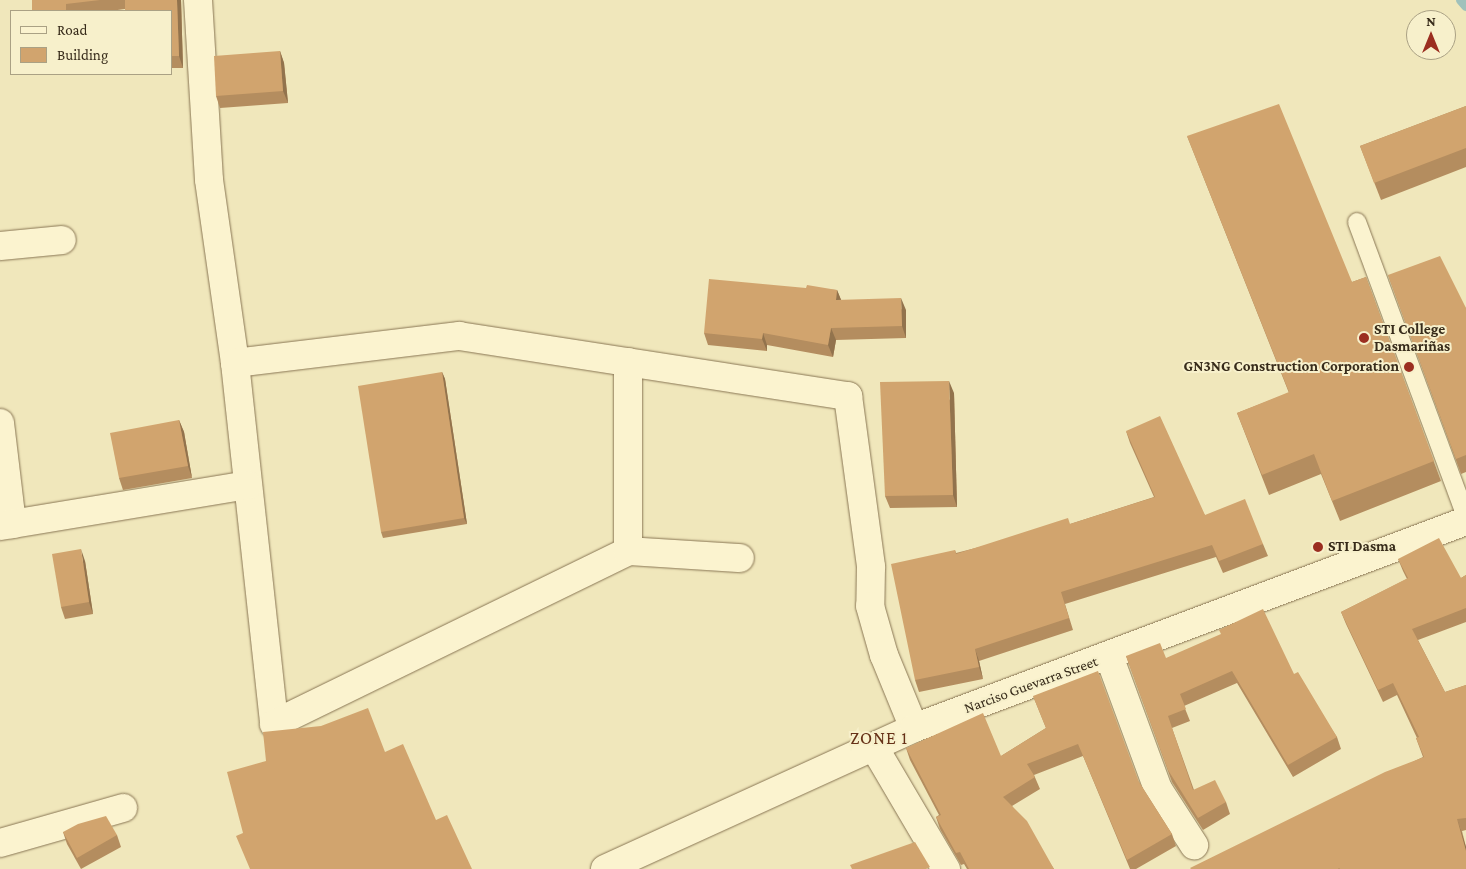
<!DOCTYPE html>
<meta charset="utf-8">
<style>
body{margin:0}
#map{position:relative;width:1466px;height:869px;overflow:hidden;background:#f0e7bb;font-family:"Crimson Pro",serif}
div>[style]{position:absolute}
.stream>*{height:10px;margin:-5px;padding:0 5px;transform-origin:5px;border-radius:5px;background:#a0c1bb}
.roads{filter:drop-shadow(0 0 1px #897654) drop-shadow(0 0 1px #897654)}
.lane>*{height:18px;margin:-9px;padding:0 9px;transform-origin:9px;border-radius:9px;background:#fbf3cf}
.street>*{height:28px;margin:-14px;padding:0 14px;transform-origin:14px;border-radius:14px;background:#fbf3cf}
.secondary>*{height:28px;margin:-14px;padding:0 14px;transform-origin:14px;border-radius:14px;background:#fbf3cf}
.wall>*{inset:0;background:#b48d5f}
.shaded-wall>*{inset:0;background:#92734d}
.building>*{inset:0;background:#d1a46e}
.dots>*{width:14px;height:14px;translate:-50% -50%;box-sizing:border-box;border:2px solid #f7f0cb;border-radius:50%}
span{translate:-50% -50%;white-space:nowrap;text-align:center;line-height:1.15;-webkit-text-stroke:4px #f7f0cb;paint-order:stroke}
.poi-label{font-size:15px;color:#372b1a;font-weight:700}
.left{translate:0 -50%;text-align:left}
.right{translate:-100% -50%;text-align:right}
.street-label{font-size:15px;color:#372b1a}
.quarter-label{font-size:18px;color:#663117;letter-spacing:1px}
.legend{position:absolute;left:10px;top:10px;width:162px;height:65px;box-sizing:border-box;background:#f7f0cb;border:1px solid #aaa184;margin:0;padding:6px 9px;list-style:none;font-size:15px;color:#372b1a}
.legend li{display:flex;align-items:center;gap:10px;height:25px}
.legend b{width:25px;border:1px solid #aaa184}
.north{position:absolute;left:1406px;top:10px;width:50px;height:50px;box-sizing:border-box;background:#f7f0cb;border:1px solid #aaa184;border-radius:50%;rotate:0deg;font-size:14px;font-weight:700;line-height:20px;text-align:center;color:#372b1a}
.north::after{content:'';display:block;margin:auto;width:18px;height:22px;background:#9b2e20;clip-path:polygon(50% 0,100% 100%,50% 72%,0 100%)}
</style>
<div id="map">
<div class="stream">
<div style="left:1461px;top:0;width:8px;rotate:50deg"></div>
</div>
<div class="roads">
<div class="lane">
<div style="left:1357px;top:222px;width:314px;rotate:69.7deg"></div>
</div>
<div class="street">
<div style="left:198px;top:0;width:180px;rotate:86.5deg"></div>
<div style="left:209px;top:180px;width:185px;rotate:81.9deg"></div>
<div style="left:235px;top:363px;width:363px;rotate:83.8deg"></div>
<div style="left:274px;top:724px;width:394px;rotate:-26deg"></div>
<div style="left:628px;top:551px;width:112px;rotate:3.6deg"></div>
<div style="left:0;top:246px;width:62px;rotate:-5.5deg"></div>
<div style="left:628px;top:362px;width:189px;rotate:90deg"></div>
<div style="left:235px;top:363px;width:226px;rotate:-6.9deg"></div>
<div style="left:459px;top:336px;width:394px;rotate:8.8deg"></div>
<div style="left:848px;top:396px;width:173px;rotate:82.3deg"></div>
<div style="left:871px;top:567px;width:39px;rotate:91deg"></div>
<div style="left:870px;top:606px;width:51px;rotate:74.1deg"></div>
<div style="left:884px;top:655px;width:79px;rotate:67.7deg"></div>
<div style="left:0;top:423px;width:102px;rotate:83.2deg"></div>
<div style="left:0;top:526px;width:251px;rotate:-9.4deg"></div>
<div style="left:1109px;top:656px;width:142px;rotate:69.8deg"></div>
<div style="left:1158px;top:789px;width:67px;rotate:57.3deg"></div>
<div style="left:874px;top:747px;width:142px;rotate:59.5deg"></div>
<div style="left:0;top:843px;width:128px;rotate:-15.9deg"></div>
</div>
<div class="secondary">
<div style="left:605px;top:869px;width:340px;rotate:-24.5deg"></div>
<div style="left:914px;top:728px;width:590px;rotate:-20.56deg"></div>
</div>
</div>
<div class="wall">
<div style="clip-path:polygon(32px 0,181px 0,183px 68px,171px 68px,171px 11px,125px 9px,110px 11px,32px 11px)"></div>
<div style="clip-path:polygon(280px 51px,284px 63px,288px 103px,220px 108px,216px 96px)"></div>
<div style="clip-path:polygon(1466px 106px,1466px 167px,1381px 200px,1360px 146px)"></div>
<div style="clip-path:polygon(1187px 136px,1352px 282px,1366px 277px,1441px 481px,1340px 521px,1321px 474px,1269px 495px,1237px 413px,1289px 393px)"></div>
<div style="clip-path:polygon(1388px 275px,1466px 308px,1466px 472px,1461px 474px)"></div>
<div style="clip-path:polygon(806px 288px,837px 290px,841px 300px,906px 310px,906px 338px,836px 340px,833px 357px,767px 345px,767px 351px,708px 345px,704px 333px)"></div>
<div style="clip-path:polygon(442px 372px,445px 379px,467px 524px,383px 538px,381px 532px)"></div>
<div style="clip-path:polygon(954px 393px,957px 507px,890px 508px,885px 496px)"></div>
<div style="clip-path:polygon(179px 420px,184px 432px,192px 478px,123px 490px,119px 478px)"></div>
<div style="clip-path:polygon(1126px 431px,1205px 515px,1263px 544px,1268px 556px,1223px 573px,1216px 557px,1065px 604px,1073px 630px,979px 661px,983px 679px,919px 692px,915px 680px,955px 550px,956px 553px,1070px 524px,1154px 497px,1130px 443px)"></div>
<div style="clip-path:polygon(1398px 559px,1461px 578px,1466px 575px,1466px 622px,1418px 640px,1445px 692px,1466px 685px,1466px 830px,1462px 831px,1466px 847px,1466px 869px,1191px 869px,1423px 757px,1416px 738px,1417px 738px,1397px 695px,1383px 702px,1346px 624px,1341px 612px,1407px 579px,1403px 571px)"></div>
<div style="clip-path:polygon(85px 561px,93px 614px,65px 619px,61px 607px)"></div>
<div style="clip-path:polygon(1126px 656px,1166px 658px,1294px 674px,1337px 737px,1341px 749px,1293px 777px,1237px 683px,1184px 706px,1190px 721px,1172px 728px,1194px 790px,1226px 802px,1230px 814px,1203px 830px,1172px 782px)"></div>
<div style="clip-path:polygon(1033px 696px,1139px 782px,1172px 834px,1176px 846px,1136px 869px,1130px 869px,1083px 756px,1034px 775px,1040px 789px,1012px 806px,1054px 869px,967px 869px,964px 864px,961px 865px,940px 829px,936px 817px,939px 815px,910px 760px,906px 748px,1001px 756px,1046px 728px)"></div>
<div style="clip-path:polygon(63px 832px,117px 835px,121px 847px,81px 869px,67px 844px)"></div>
</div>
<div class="shaded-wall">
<div style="clip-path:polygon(177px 0,181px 0,183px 68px,179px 56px)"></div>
<div style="clip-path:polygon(280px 51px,284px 63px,288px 103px,283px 91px)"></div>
<div style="clip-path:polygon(837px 290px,842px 302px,836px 300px)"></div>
<div style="clip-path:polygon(901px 298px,906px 310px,906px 338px,902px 326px)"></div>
<div style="clip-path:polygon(831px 328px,836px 340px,833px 357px,828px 345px)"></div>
<div style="clip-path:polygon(763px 333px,767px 345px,767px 351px,762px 339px)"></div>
<div style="clip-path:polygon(442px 372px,445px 379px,467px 524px,464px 518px)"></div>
<div style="clip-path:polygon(949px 381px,954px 393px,957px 507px,953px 495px)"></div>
<div style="clip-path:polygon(179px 420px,184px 432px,192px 478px,188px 466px)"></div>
<div style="clip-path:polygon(81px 549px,85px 561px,93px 614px,89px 602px)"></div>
<div style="clip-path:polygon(975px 649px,979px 661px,983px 679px,979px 667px)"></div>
<div style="clip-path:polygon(1457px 819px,1466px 847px,1466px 851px)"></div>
</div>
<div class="building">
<div style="clip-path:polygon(32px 0,100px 0,66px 4px,66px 11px,32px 11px)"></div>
<div style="clip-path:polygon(125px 0,177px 0,179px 56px,171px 56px,171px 11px,125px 11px)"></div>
<div style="clip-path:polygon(280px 51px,283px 91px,216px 96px,214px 56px)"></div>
<div style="clip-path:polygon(1279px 104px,1352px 282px,1366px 277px,1434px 461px,1332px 501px,1314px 454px,1262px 475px,1237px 413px,1289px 392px,1187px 136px)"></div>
<div style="clip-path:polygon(1466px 106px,1466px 148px,1374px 183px,1360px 146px)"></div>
<div style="clip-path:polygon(1440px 256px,1466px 308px,1466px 455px,1456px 459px,1388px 275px)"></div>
<div style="clip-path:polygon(709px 279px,806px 288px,807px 285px,837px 290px,836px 300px,901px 298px,902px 326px,831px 328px,828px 345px,763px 333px,762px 339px,704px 333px)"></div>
<div style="clip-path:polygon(442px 372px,464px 518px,381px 532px,358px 386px)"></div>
<div style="clip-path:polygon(949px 381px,953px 495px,885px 496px,880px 382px)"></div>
<div style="clip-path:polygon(1160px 416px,1205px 515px,1245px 499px,1263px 544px,1219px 561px,1212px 545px,1061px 592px,1069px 618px,975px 649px,979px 667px,915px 680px,891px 564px,955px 550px,956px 554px,1068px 518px,1070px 524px,1155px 497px,1126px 431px)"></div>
<div style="clip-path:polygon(179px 420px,188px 466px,119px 478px,110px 433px)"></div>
<div style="clip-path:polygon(1439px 538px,1461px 578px,1466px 575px,1466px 608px,1412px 629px,1445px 692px,1466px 685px,1466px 818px,1457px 819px,1466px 851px,1466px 869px,1340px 869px,1339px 868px,1338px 869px,1191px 869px,1190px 868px,1385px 772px,1424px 757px,1416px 738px,1419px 737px,1393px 683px,1378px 690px,1341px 612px,1408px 578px,1398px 559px)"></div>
<div style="clip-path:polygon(81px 549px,89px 602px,61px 607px,52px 554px)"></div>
<div style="clip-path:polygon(1263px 609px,1294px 674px,1298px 672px,1337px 737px,1288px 765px,1232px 671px,1180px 694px,1186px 709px,1168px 716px,1193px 790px,1215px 780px,1226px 802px,1198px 818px,1168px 770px,1126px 656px,1160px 643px,1166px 658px,1221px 634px,1219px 630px)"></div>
<div style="clip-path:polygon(1098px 671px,1139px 782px,1172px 834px,1127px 860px,1078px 744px,1027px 764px,1035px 777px,1003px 797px,1027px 821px,1054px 869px,969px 869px,960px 852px,956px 853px,936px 817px,941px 815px,906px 748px,983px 713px,1001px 756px,1046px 728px,1033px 696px)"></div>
<div style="clip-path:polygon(368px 708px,385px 752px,403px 744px,436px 820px,447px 815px,472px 869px,250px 869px,236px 836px,243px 833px,227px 772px,266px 761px,263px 732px,321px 726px)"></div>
<div style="clip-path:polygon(106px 816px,117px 835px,77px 858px,63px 832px,78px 824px)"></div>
<div style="clip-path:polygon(915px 842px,930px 867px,926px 869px,852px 869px,850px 865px)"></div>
</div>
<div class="dots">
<div style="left:1364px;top:338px;background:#9b2e20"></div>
<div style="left:1409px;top:367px;background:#9b2e20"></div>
<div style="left:1318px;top:547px;background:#9b2e20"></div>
</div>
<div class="poi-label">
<span class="left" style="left:1374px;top:338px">STI College<br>Dasmariñas</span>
<span class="right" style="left:1399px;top:367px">GN3NG Construction Corporation</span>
<span class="left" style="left:1328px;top:547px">STI Dasma</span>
</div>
<div class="street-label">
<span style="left:1031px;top:685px;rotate:-20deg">Narciso Guevarra Street</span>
</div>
<div class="quarter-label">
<span style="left:879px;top:738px">ZONE 1</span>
</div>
<ul class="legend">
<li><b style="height:6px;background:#fbf3cf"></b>Road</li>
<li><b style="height:14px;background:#d1a46e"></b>Building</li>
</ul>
<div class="north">N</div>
</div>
